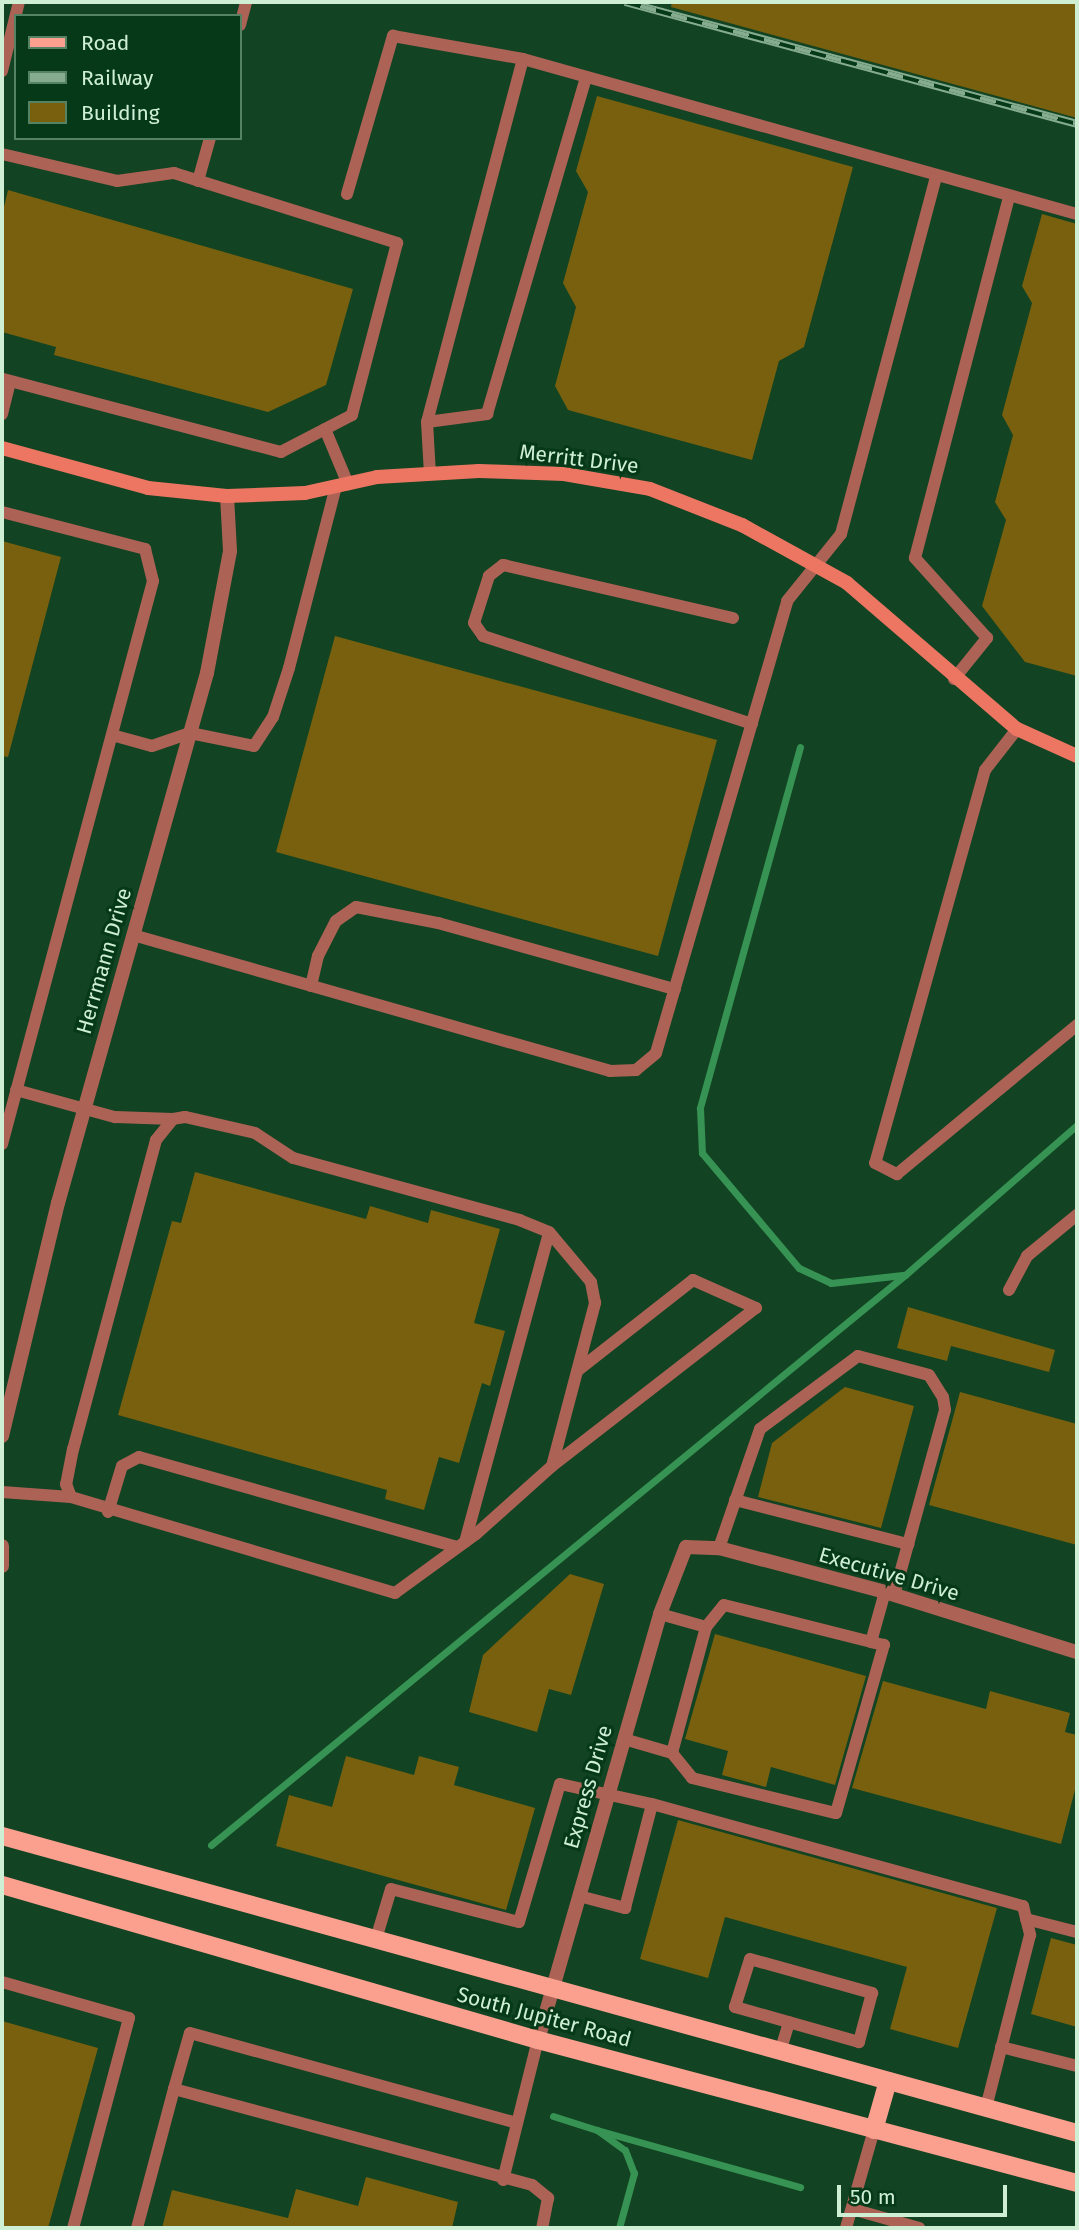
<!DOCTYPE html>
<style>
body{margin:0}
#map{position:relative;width:1079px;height:2230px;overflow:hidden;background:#124322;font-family:"Fira Sans",sans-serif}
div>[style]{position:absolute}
.stream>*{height:7px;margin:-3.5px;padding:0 3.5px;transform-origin:3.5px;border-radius:3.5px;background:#379353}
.building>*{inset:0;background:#78600e}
.lane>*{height:12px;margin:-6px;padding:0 6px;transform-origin:6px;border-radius:6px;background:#ad6256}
.street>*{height:14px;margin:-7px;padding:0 7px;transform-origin:7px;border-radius:7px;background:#ad6256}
.secondary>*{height:14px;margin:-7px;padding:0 7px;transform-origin:7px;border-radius:7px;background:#ed7663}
.primary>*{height:18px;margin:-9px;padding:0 9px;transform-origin:9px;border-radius:9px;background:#fb9f8e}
.rail>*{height:8px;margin-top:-4px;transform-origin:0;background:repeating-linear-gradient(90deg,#053918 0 16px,#85ac8f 0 32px);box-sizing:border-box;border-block:2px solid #85ac8f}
span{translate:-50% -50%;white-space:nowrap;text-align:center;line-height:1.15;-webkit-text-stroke:6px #053918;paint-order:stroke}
.street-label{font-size:21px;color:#cfefd5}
.frame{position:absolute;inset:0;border:4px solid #cfefd5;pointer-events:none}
.legend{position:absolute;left:14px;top:14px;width:228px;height:126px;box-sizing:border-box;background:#053918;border:2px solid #568264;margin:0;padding:9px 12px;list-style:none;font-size:21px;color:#cfefd5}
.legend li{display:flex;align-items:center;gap:14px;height:35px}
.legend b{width:35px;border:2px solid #568264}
.scale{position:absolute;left:837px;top:2185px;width:170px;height:32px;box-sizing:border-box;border:4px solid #cfefd5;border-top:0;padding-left:9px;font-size:21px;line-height:24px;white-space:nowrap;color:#cfefd5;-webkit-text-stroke:5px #053918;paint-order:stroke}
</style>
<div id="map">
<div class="stream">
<div style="left:800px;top:747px;width:375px;rotate:105.5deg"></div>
<div style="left:700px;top:1108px;width:45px;rotate:87.5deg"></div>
<div style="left:702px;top:1153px;width:150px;rotate:49.9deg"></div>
<div style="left:799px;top:1268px;width:35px;rotate:25deg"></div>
<div style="left:831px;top:1283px;width:72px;rotate:-6.3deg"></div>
<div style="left:211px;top:1845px;width:898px;rotate:-39.4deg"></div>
<div style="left:905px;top:1275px;width:228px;rotate:-41.1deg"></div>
<div style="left:553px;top:2116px;width:46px;rotate:17.7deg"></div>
<div style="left:597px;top:2130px;width:34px;rotate:36deg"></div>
<div style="left:625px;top:2150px;width:25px;rotate:69deg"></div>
<div style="left:634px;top:2173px;width:57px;rotate:105.3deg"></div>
<div style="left:597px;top:2130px;width:211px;rotate:15.7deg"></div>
</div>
<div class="building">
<div style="clip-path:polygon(672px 2px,1077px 2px,1077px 118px,671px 7px)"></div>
<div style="clip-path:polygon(597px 96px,853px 167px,804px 347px,779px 361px,752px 460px,568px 410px,555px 386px,576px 307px,563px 283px,588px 192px,576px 171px)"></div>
<div style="clip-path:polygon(8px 190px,353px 289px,326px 385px,268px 412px,54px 355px,56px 347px,2px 332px,2px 215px)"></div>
<div style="clip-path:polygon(1042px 214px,1077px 224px,1077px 676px,1025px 662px,982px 606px,1006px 520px,995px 502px,1013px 435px,1002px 415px,1032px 303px,1022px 286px)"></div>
<div style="clip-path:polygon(2px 541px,61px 557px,8px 757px,2px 756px)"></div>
<div style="clip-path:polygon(335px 636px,717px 740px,658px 956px,276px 852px)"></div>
<div style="clip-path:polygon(195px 1172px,366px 1219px,370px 1206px,428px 1223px,431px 1210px,500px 1229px,474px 1323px,505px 1331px,490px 1386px,482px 1383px,459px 1463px,439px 1457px,424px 1510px,385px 1499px,387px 1490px,118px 1415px,172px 1221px,181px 1223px)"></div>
<div style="clip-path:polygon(908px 1307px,1055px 1350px,1049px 1372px,951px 1346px,947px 1361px,897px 1348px)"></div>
<div style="clip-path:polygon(845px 1387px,914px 1406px,881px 1528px,758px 1497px,772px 1443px)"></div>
<div style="clip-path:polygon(960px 1392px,1077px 1424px,1077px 1545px,929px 1505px)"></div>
<div style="clip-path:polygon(570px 1574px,604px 1584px,571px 1695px,549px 1689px,537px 1732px,469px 1712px,483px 1655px)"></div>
<div style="clip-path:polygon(715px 1634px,866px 1676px,835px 1785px,771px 1767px,766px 1787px,722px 1775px,728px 1751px,685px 1739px)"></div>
<div style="clip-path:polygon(883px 1681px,986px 1709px,990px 1691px,1070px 1713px,1065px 1732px,1077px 1735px,1077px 1782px,1061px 1844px,852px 1788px)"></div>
<div style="clip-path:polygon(346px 1756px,414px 1775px,419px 1756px,459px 1767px,454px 1785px,535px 1808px,506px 1910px,276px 1846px,289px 1795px,332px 1807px)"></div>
<div style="clip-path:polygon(678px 1820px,997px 1908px,958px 2048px,890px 2029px,907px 1967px,725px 1917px,708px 1978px,640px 1959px)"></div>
<div style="clip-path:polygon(1051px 1938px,1077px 1945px,1077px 2027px,1031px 2014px)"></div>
<div style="clip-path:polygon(2px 2021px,98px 2048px,48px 2228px,2px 2228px)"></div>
<div style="clip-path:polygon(366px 2177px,458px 2202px,452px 2228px,162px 2228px,172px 2190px,288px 2218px,296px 2189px,358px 2206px)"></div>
</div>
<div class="lane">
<div style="left:240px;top:25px;width:24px;rotate:-75deg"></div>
<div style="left:2px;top:71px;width:71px;rotate:-76.2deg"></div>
<div style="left:2px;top:154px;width:118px;rotate:13.2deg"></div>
<div style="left:117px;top:181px;width:58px;rotate:-8deg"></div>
<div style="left:174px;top:173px;width:234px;rotate:17.4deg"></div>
<div style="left:397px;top:243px;width:178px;rotate:104.7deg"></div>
<div style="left:352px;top:415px;width:80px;rotate:152.5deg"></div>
<div style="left:281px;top:452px;width:288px;rotate:-165.3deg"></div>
<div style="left:198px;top:181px;width:45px;rotate:-74.4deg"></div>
<div style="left:347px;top:194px;width:165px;rotate:-73.8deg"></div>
<div style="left:393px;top:36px;width:132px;rotate:10deg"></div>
<div style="left:523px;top:59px;width:575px;rotate:15.63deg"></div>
<div style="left:2px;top:414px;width:33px;rotate:-76deg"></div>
<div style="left:427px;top:422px;width:61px;rotate:-7.6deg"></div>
<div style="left:487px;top:414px;width:351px;rotate:-73.6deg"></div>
<div style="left:325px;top:429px;width:60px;rotate:67.3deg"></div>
<div style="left:430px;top:474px;width:52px;rotate:-93.3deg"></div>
<div style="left:427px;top:422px;width:375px;rotate:-75.2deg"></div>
<div style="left:2px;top:512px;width:148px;rotate:14.5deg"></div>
<div style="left:145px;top:549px;width:33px;rotate:76deg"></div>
<div style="left:153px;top:581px;width:583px;rotate:105.01deg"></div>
<div style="left:733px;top:618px;width:236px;rotate:-167deg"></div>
<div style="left:503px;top:565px;width:18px;rotate:142deg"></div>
<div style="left:489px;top:576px;width:49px;rotate:107.7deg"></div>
<div style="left:474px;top:623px;width:16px;rotate:55deg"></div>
<div style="left:483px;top:636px;width:283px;rotate:18.1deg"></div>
<div style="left:954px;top:679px;width:53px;rotate:-51.2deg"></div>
<div style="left:987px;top:638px;width:108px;rotate:-132deg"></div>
<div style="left:915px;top:558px;width:374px;rotate:-75.4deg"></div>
<div style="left:1017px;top:729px;width:52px;rotate:128deg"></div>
<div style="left:985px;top:770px;width:408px;rotate:105.6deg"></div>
<div style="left:875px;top:1163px;width:25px;rotate:27deg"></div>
<div style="left:897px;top:1174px;width:234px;rotate:-39.6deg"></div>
<div style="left:112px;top:735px;width:41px;rotate:15.4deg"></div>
<div style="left:152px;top:746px;width:40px;rotate:-18.9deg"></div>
<div style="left:190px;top:733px;width:65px;rotate:11.5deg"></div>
<div style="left:254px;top:746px;width:35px;rotate:-57deg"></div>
<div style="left:273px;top:717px;width:52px;rotate:-71.9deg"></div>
<div style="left:289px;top:668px;width:188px;rotate:-75.5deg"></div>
<div style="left:133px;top:935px;width:496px;rotate:15.9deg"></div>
<div style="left:610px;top:1071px;width:26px;rotate:-2deg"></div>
<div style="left:636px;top:1070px;width:26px;rotate:-40deg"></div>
<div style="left:656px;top:1053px;width:471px;rotate:-73.8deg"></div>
<div style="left:787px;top:601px;width:86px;rotate:-51.1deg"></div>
<div style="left:841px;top:534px;width:369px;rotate:-75.1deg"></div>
<div style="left:311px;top:986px;width:31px;rotate:-77deg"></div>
<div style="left:318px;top:956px;width:39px;rotate:-63deg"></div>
<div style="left:336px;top:921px;width:24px;rotate:-35deg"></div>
<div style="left:356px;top:907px;width:84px;rotate:11deg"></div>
<div style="left:438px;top:923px;width:246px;rotate:15.6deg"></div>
<div style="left:16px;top:1090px;width:103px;rotate:15.3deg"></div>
<div style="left:115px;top:1117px;width:58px;rotate:2deg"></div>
<div style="left:1009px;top:1290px;width:38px;rotate:-62deg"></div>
<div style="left:1027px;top:1256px;width:65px;rotate:-39.4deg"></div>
<div style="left:552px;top:1466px;width:258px;rotate:-37.8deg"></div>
<div style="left:756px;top:1308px;width:69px;rotate:-156deg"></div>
<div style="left:693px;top:1280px;width:147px;rotate:141.9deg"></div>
<div style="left:2px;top:1492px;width:69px;rotate:4.1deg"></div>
<div style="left:71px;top:1497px;width:338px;rotate:16.5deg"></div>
<div style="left:395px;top:1593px;width:100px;rotate:-36.1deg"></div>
<div style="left:476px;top:1534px;width:102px;rotate:-41.8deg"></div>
<div style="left:552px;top:1466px;width:169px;rotate:-75.2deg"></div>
<div style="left:595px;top:1303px;width:21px;rotate:-101deg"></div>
<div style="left:591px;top:1282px;width:65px;rotate:-130deg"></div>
<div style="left:549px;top:1232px;width:31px;rotate:-158deg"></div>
<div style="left:520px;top:1220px;width:235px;rotate:-164.7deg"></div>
<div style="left:293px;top:1158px;width:45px;rotate:-146.7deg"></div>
<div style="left:255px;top:1133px;width:72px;rotate:-167.1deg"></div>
<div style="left:185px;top:1117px;width:12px;rotate:171deg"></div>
<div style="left:173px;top:1119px;width:27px;rotate:129deg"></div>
<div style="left:156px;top:1140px;width:320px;rotate:105deg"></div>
<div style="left:73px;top:1449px;width:36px;rotate:101deg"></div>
<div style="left:66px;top:1484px;width:14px;rotate:69deg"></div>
<div style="left:735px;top:1500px;width:179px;rotate:14.3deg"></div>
<div style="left:108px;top:1512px;width:48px;rotate:-73.1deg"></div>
<div style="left:122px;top:1466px;width:19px;rotate:-28deg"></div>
<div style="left:139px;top:1457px;width:330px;rotate:15.8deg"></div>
<div style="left:465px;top:1542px;width:321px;rotate:-74.8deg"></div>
<div style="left:719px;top:1548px;width:126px;rotate:-71deg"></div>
<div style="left:760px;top:1429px;width:122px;rotate:-36.7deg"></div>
<div style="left:858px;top:1356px;width:73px;rotate:15deg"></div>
<div style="left:929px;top:1375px;width:26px;rotate:58deg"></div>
<div style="left:943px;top:1397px;width:13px;rotate:81deg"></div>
<div style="left:945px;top:1410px;width:192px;rotate:105.4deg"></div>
<div style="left:660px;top:1614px;width:48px;rotate:15.8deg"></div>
<div style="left:624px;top:1739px;width:50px;rotate:16.3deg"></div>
<div style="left:672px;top:1753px;width:131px;rotate:-74.9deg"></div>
<div style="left:706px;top:1627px;width:28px;rotate:-51deg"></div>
<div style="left:724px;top:1605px;width:152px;rotate:14.1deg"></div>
<div style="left:871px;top:1642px;width:52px;rotate:-74.4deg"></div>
<div style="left:672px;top:1753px;width:32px;rotate:51deg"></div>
<div style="left:692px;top:1778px;width:148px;rotate:13.7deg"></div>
<div style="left:836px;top:1813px;width:175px;rotate:-74.1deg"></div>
<div style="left:884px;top:1645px;width:13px;rotate:-167deg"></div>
<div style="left:579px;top:1896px;width:48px;rotate:14.6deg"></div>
<div style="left:625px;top:1908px;width:107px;rotate:-75.4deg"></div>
<div style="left:652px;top:1804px;width:385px;rotate:15.4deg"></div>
<div style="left:1023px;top:1906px;width:30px;rotate:76deg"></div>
<div style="left:1030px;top:1935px;width:179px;rotate:104.3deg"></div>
<div style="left:1026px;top:1919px;width:53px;rotate:14.3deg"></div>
<div style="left:376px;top:1939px;width:52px;rotate:-73.3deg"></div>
<div style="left:391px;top:1889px;width:132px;rotate:14.5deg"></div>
<div style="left:519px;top:1922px;width:144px;rotate:-73.5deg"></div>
<div style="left:560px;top:1784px;width:94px;rotate:12.3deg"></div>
<div style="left:750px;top:1959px;width:127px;rotate:15.6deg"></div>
<div style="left:872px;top:1993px;width:51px;rotate:104.9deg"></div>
<div style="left:859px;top:2042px;width:129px;rotate:-164.2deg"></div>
<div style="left:735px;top:2007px;width:50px;rotate:-72.6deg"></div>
<div style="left:2px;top:1982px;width:132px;rotate:15.8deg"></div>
<div style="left:129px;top:2018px;width:217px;rotate:104.9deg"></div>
<div style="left:1001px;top:2047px;width:78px;rotate:14deg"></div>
<div style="left:780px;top:2052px;width:31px;rotate:-73deg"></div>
<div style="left:174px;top:2089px;width:58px;rotate:-74.1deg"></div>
<div style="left:190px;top:2033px;width:339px;rotate:15.4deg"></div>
<div style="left:503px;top:2180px;width:144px;rotate:-76deg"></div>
<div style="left:852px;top:2209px;width:70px;rotate:15.8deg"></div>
<div style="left:137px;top:2228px;width:144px;rotate:-75.1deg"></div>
<div style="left:174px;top:2089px;width:371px;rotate:15deg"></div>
<div style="left:532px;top:2185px;width:21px;rotate:39deg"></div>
<div style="left:548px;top:2198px;width:31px;rotate:101deg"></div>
<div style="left:846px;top:2228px;width:102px;rotate:-74.1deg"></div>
</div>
<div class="street">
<div style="left:2px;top:1436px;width:240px;rotate:-76.5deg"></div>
<div style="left:58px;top:1203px;width:551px;rotate:-74.3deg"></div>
<div style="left:207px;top:673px;width:124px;rotate:-79.3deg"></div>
<div style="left:230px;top:551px;width:55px;rotate:-93.1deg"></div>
<div style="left:2px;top:1546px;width:20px;rotate:90deg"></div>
<div style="left:538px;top:2040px;width:443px;rotate:-74deg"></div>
<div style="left:660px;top:1614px;width:72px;rotate:-68.8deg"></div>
<div style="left:686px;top:1547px;width:33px;rotate:2deg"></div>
<div style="left:719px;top:1548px;width:172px;rotate:14.8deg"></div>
<div style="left:885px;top:1592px;width:201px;rotate:17.4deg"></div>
</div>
<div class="secondary">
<div style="left:2px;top:448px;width:151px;rotate:15.3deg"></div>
<div style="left:148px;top:488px;width:79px;rotate:5.8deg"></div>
<div style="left:227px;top:496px;width:78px;rotate:-2.2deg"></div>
<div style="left:305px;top:493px;width:74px;rotate:-12.5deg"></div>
<div style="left:377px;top:477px;width:102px;rotate:-3.4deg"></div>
<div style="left:479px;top:471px;width:85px;rotate:2deg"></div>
<div style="left:564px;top:474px;width:87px;rotate:9.9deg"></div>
<div style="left:650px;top:489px;width:99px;rotate:21.4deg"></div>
<div style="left:742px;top:525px;width:120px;rotate:28.9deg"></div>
<div style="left:847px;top:583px;width:224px;rotate:40.7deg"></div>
<div style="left:1017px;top:729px;width:66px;rotate:24.2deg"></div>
</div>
<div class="primary">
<div style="left:2px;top:1836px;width:1115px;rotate:15.44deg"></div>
<div style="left:2px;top:1885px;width:558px;rotate:16.13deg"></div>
<div style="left:538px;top:2040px;width:558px;rotate:14.86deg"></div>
<div style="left:874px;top:2130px;width:51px;rotate:-74.1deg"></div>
</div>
<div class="rail">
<div style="left:625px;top:2px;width:468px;rotate:15.1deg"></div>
</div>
<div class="street-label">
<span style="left:579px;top:459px;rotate:7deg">Merritt Drive</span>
<span style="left:104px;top:961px;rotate:-74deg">Herrmann Drive</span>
<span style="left:889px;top:1574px;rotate:16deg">Executive Drive</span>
<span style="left:588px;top:1787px;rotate:-74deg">Express Drive</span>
<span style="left:544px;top:2017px;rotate:15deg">South Jupiter Road</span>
</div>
<div class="frame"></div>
<ul class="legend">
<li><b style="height:9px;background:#fb9f8e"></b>Road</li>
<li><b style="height:9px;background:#85ac8f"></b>Railway</li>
<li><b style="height:19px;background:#78600e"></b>Building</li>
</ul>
<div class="scale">50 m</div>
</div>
